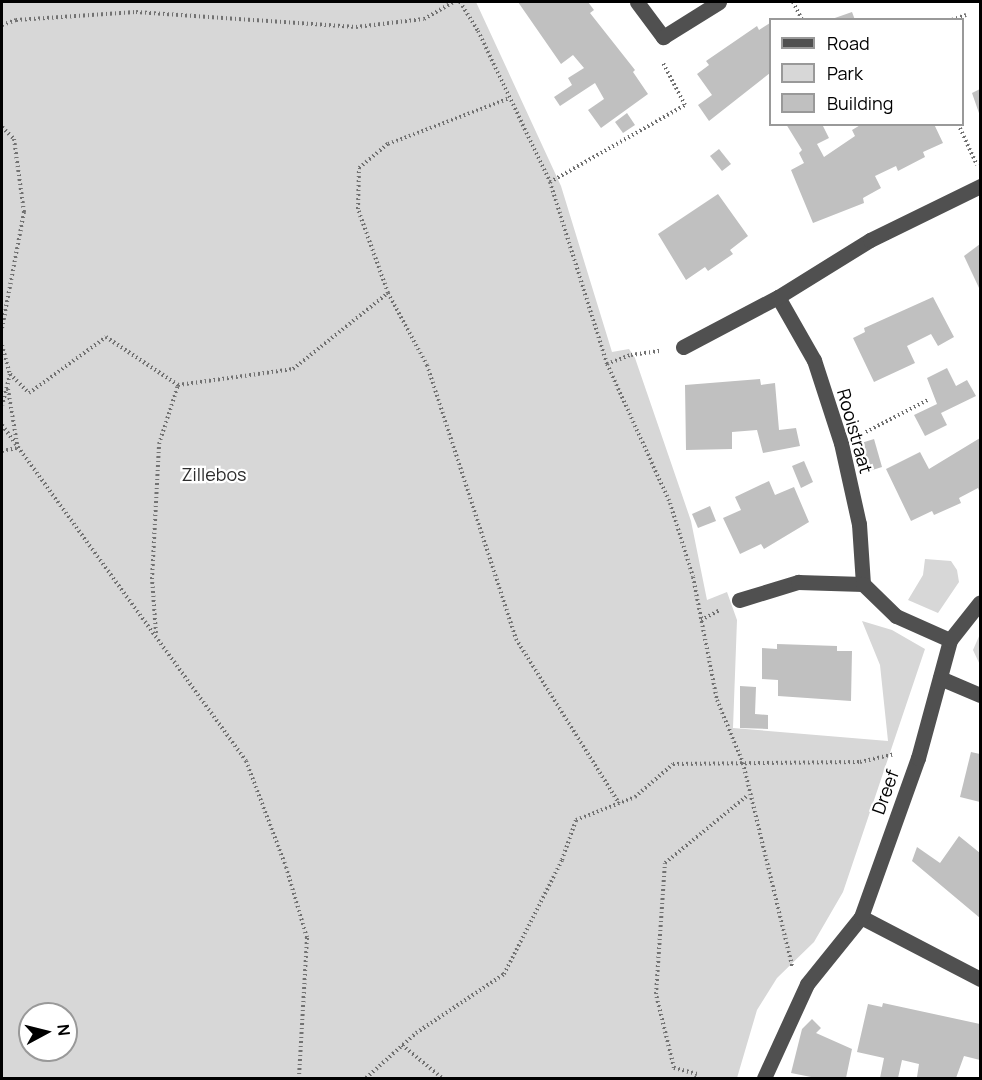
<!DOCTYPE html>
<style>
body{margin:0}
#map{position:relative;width:982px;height:1080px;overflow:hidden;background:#fff;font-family:Manrope,sans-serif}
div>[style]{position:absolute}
.green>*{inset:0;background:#d7d7d7}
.building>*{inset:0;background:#c0c0c0}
.path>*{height:4px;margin-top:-2px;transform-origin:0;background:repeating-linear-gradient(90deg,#727272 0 1.5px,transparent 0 4.5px)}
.minor>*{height:15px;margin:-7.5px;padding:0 7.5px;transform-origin:7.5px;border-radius:7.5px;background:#505050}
span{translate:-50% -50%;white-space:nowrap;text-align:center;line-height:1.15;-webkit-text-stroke:4.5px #fff;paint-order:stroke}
.street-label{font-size:18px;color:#000}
.park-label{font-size:18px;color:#2e2e2e}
.frame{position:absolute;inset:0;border:3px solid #000;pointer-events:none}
.legend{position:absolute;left:769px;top:18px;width:195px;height:108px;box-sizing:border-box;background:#fff;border:2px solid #999;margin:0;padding:8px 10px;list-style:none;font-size:18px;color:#000}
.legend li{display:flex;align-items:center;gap:12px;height:30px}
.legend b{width:30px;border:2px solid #999}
.north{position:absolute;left:18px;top:1002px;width:60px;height:60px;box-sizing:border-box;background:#fff;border:2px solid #999;border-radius:50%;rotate:83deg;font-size:16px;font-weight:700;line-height:24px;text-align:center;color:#000}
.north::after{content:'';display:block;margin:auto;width:21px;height:27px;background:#000;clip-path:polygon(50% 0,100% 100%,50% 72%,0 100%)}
</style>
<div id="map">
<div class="green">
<div style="clip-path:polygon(evenodd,2px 2px,476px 2px,561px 186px,612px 352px,629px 349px,635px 358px,691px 521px,707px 600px,727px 592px,737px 620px,733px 728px,888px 741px,880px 665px,862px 621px,892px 630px,925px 649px,843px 892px,814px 942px,777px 978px,757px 1010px,737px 1078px,2px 1078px,2px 2px,30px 1014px,66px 1014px,66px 1050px,30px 1050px,30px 1014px)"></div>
<div style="clip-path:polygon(925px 559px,951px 561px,957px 570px,959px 582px,938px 613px,908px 600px,923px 575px)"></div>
<div style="clip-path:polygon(980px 634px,980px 665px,973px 650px)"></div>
</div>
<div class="building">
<div style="clip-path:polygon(518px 2px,588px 2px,594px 10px,590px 13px,635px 70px,633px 72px,648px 94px,601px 128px,588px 110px,604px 99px,595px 83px,560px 106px,554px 97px,572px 85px,568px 78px,584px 68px,573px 55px,561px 64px)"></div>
<div style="clip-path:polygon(852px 12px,855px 20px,832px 20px,832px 19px)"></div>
<div style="clip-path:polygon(770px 23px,770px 73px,709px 121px,698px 105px,712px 95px,697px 74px,709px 65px,706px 61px,757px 26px,759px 30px)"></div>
<div style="clip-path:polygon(980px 89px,980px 116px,972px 93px)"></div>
<div style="clip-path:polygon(627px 113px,635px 125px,623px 133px,615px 122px)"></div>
<div style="clip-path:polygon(786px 124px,822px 124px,829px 138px,817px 144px,824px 157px,855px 136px,852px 130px,862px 124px,934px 124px,943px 143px,923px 152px,925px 157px,898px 171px,896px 166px,875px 176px,881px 188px,863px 198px,864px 203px,813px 223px,791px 170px,804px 163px,799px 153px,802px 150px)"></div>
<div style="clip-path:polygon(719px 149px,731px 164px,722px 171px,710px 156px)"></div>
<div style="clip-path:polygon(718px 194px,748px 236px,730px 250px,733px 254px,708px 271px,705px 267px,686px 280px,658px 234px)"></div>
<div style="clip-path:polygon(980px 244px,980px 290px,964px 256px)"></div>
<div style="clip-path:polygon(933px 297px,954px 337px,938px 346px,931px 334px,907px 346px,915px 363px,874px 382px,853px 338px,865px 332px,864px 328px)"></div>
<div style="clip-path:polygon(947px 368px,956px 386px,967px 380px,976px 396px,941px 413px,947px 425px,925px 436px,914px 415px,937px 404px,927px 378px)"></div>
<div style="clip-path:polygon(760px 379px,761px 385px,775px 383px,779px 430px,796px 428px,800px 446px,763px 453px,757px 430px,732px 432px,732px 449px,686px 450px,685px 385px)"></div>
<div style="clip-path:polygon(980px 438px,980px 493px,978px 488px,959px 498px,961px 503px,934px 515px,932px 511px,911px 521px,886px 469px,920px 452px,929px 469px)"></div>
<div style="clip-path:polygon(874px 439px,882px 467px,866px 472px,858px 444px)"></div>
<div style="clip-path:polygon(804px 461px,813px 482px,801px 488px,792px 466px)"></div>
<div style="clip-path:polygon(769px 481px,775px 495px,794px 487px,809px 522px,764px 549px,761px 544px,740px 554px,723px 518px,741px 510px,735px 497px)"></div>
<div style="clip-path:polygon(710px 506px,716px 521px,698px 528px,692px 514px)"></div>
<div style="clip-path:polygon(777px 644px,837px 646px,837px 651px,852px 651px,851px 701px,778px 696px,778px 680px,762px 679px,762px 648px,777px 649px)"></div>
<div style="clip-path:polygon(740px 686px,756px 687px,755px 714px,768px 715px,768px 729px,740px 728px)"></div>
<div style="clip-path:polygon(971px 752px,980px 754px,980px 802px,960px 797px)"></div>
<div style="clip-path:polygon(959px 836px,980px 853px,980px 918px,912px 861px,917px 847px,940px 863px)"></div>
<div style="clip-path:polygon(883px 1003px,980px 1024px,980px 1060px,964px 1056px,956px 1078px,917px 1077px,919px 1064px,902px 1060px,898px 1078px,880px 1078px,884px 1058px,857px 1052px,868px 1004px,882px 1007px)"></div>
<div style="clip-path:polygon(812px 1019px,821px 1028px,816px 1033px,852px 1049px,846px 1078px,816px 1078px,791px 1073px,802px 1029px)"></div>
</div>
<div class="path">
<div style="left:460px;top:2px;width:34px;rotate:58deg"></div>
<div style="left:478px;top:31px;width:167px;rotate:64.5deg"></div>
<div style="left:550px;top:182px;width:191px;rotate:72.6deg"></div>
<div style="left:607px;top:364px;width:26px;rotate:-21deg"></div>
<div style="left:631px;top:355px;width:30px;rotate:-8deg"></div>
<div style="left:793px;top:2px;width:20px;rotate:63deg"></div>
<div style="left:952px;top:20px;width:15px;rotate:-20deg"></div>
<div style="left:2px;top:25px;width:15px;rotate:-20deg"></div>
<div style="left:16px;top:20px;width:120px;rotate:-3.8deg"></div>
<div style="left:136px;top:12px;width:221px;rotate:3.9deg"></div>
<div style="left:356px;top:27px;width:68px;rotate:-6.7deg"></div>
<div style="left:424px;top:19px;width:34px;rotate:-30deg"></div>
<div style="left:958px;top:124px;width:45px;rotate:65.1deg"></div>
<div style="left:2px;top:127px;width:17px;rotate:45deg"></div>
<div style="left:14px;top:139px;width:74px;rotate:82.2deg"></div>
<div style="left:24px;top:212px;width:118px;rotate:100.7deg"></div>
<div style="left:550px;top:182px;width:155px;rotate:-29.7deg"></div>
<div style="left:685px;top:105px;width:47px;rotate:-117.6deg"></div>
<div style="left:388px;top:293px;width:82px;rotate:61.6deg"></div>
<div style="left:427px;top:365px;width:288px;rotate:72deg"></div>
<div style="left:516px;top:639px;width:194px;rotate:57.9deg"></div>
<div style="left:2px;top:345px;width:30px;rotate:75deg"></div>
<div style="left:10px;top:374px;width:32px;rotate:104deg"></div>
<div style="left:607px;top:364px;width:153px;rotate:65.6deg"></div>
<div style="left:670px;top:503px;width:77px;rotate:72.7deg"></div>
<div style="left:693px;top:577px;width:125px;rotate:79deg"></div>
<div style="left:717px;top:700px;width:68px;rotate:67.6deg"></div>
<div style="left:743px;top:763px;width:209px;rotate:76.4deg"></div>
<div style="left:10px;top:374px;width:27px;rotate:45deg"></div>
<div style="left:29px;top:393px;width:95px;rotate:-36deg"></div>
<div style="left:106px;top:337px;width:87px;rotate:33.7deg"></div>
<div style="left:178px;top:385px;width:116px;rotate:-7.9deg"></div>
<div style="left:293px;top:369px;width:122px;rotate:-38.7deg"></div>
<div style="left:388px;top:293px;width:89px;rotate:-109.7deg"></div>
<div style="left:358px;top:209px;width:41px;rotate:-88.6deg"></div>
<div style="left:359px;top:168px;width:38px;rotate:-40deg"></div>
<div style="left:388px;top:144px;width:130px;rotate:-20.7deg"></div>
<div style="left:8px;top:389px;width:56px;rotate:80.7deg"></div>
<div style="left:2px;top:425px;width:415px;rotate:54deg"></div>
<div style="left:246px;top:761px;width:113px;rotate:69.3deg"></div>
<div style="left:286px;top:867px;width:74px;rotate:73.5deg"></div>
<div style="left:307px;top:938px;width:140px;rotate:93.3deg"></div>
<div style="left:862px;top:434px;width:74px;rotate:-27.3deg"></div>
<div style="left:2px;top:451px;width:15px;rotate:-11deg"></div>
<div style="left:701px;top:620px;width:21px;rotate:-28deg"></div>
<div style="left:156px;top:633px;width:54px;rotate:-94.2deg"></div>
<div style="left:152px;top:579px;width:135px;rotate:-87deg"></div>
<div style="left:159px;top:444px;width:62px;rotate:-72.1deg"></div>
<div style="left:402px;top:1045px;width:52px;rotate:39.5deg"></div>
<div style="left:366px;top:1078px;width:67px;rotate:-42deg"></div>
<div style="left:416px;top:1033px;width:106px;rotate:-33.8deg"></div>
<div style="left:504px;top:974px;width:128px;rotate:-63deg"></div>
<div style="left:562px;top:860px;width:42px;rotate:-70.7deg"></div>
<div style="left:576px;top:820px;width:63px;rotate:-21.3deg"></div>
<div style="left:635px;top:797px;width:50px;rotate:-41deg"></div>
<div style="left:673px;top:764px;width:187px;rotate:-0.6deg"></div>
<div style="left:860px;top:762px;width:35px;rotate:-13deg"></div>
<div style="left:696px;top:1078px;width:4px;rotate:-76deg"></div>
<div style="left:697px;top:1074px;width:24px;rotate:-165deg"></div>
<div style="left:674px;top:1068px;width:76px;rotate:-103.7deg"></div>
<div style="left:656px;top:994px;width:131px;rotate:-86.1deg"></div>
<div style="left:665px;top:863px;width:107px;rotate:-39.3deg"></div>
</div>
<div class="minor">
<div style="left:637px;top:2px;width:44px;rotate:53.4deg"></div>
<div style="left:663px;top:37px;width:66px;rotate:-32deg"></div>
<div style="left:778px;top:297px;width:73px;rotate:60.3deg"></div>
<div style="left:814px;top:360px;width:87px;rotate:72deg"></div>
<div style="left:841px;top:443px;width:83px;rotate:77.5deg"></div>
<div style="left:859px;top:524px;width:60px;rotate:86.2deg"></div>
<div style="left:683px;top:347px;width:107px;rotate:-27.8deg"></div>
<div style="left:778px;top:297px;width:108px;rotate:-31.8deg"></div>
<div style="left:870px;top:240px;width:123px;rotate:-26.1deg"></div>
<div style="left:739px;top:600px;width:62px;rotate:-17deg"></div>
<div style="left:798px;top:582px;width:65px;rotate:1.8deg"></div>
<div style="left:863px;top:584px;width:46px;rotate:44.1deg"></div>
<div style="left:896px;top:616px;width:59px;rotate:24deg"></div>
<div style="left:940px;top:678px;width:43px;rotate:23deg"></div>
<div style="left:861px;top:917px;width:134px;rotate:27.5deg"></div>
<div style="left:764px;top:1078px;width:103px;rotate:-65.4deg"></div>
<div style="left:807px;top:984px;width:86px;rotate:-51.1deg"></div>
<div style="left:861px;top:917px;width:169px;rotate:-70.3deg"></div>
<div style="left:918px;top:758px;width:122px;rotate:-74.8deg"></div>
<div style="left:950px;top:640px;width:48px;rotate:-51.7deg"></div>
</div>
<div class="street-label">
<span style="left:855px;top:431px;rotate:74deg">Rooistraat</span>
<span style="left:885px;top:792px;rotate:-70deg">Dreef</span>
</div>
<div class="park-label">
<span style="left:214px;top:474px">Zillebos</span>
</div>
<div class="frame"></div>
<ul class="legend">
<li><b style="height:8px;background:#505050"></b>Road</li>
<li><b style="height:16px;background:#d7d7d7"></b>Park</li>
<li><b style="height:16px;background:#c0c0c0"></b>Building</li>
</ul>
<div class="north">N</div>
</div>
